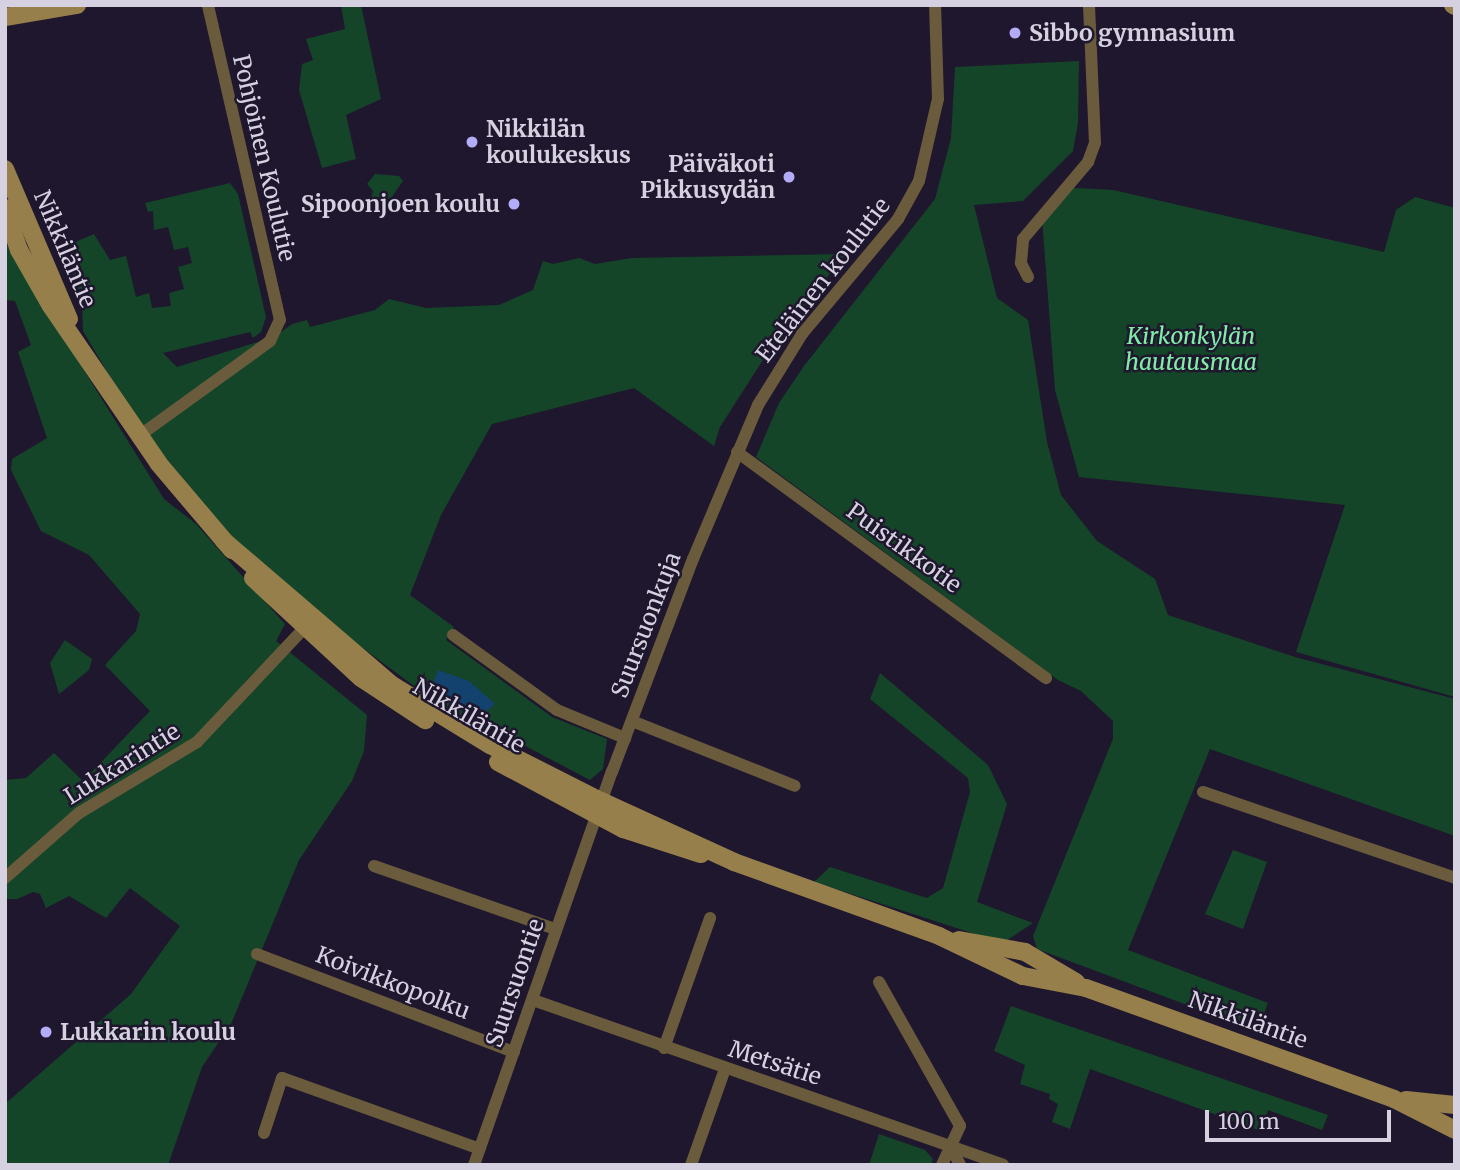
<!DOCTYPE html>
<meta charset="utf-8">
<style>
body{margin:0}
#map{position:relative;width:1460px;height:1170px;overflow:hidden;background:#1f172d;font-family:Merriweather,serif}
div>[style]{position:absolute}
.green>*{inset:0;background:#154528}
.water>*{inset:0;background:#12426d}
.street>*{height:12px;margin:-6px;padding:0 6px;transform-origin:6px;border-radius:6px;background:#6a5b3c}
.secondary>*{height:18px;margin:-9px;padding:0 9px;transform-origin:9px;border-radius:9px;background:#967f4b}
.dots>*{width:19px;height:19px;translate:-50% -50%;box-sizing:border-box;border:4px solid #1f172d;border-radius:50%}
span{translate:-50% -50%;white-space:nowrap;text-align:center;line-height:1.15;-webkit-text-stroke:5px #1f172d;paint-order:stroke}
.poi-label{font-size:23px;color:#d6d1e0;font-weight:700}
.left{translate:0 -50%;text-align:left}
.right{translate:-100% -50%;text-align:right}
.street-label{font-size:23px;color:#d6d1e0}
.park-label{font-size:23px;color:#80eda7;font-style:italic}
.frame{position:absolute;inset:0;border:7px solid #d6d1e0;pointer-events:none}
.scale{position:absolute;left:1205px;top:1110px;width:186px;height:32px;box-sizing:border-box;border:4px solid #d6d1e0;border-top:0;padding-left:9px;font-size:21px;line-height:24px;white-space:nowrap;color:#d6d1e0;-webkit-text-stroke:5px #1f172d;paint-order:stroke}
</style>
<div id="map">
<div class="green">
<div style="clip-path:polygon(341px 5px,361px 5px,381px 99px,346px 115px,356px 159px,322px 168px,299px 90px,302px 64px,313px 60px,306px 39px,345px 29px)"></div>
<div style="clip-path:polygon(1079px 61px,1078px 123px,1073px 151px,1023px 201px,974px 205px,997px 298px,1028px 320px,1047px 442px,1061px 495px,1097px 541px,1155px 579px,1168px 615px,1295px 657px,1455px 699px,1455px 836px,1210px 749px,1128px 950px,1268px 1003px,1257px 1031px,1037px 949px,1033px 936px,1113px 739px,1113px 721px,1081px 691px,1058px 680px,756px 457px,779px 403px,804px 366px,935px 199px,951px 138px,955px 67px)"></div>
<div style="clip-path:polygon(375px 174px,399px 176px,403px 181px,384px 208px,371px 200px,373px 191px,367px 184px)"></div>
<div style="clip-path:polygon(230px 183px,238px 194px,266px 317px,261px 332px,253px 338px,250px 332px,163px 353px,177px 367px,274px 337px,292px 324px,307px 320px,310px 327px,375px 310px,389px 299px,426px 308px,499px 305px,533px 290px,543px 261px,553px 264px,579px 258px,595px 264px,632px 258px,846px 254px,775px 341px,720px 427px,714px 446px,634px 388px,492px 424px,441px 515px,410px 595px,454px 627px,446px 640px,552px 717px,607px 739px,603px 769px,590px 780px,493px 729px,460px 720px,333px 626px,244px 550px,178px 475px,125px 402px,83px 331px,82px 304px,64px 247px,94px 234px,110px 260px,126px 256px,136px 297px,149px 293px,152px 308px,171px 306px,169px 293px,184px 289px,178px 267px,192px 263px,188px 247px,174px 250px,168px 227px,154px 230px,153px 211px,148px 212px,145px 203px)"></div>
<div style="clip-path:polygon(1074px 188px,1113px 190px,1384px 252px,1396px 210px,1415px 197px,1455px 208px,1455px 697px,1296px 652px,1345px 505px,1079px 477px,1055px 390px,1042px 218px)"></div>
<div style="clip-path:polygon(5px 223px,37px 295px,164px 499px,196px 524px,285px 624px,276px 641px,367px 715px,364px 751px,352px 781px,299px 860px,231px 1024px,202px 1067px,168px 1165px,5px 1165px,5px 1104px,131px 994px,180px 926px,130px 888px,106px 918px,69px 896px,46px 908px,40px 894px,33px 892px,17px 899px,5px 899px,5px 780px,26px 778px,54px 753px,83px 781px,150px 711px,105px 665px,136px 631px,140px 614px,89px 555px,41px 531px,11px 470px,12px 459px,47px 438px,18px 352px,31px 345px,15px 301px,5px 300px)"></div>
<div style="clip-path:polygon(65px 640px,92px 659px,89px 670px,59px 694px,50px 663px)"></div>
<div style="clip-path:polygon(880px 673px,988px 765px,1007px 804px,977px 902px,1033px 923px,1003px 943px,814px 882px,830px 867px,927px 898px,943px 888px,970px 792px,968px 778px,870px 699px)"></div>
<div style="clip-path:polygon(1233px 850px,1267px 862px,1243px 929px,1205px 914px)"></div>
<div style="clip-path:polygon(1011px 1006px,1328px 1115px,1322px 1130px,1268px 1110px,1261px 1131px,1090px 1069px,1070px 1129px,1052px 1122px,1058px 1104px,1049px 1099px,1050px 1094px,1020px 1084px,1025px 1065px,994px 1051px)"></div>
<div style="clip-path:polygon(879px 1134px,925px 1150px,933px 1159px,931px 1165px,869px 1165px)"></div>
</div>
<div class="water">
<div style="clip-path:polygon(438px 670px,469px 681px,495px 704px,484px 713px,450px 704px,434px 681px)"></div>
</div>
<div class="street">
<div style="left:1028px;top:277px;width:16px;rotate:-117deg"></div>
<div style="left:1021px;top:263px;width:24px;rotate:-85deg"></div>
<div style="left:1023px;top:239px;width:101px;rotate:-49.8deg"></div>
<div style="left:1088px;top:162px;width:20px;rotate:-70deg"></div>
<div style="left:1095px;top:143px;width:138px;rotate:-92.5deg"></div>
<div style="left:139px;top:436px;width:162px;rotate:-35.9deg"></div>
<div style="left:270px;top:341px;width:23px;rotate:-65deg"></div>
<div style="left:280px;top:320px;width:323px;rotate:-102.9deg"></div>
<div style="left:737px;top:452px;width:383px;rotate:36.2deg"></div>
<div style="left:453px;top:635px;width:128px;rotate:35.8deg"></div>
<div style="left:557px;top:710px;width:74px;rotate:22.4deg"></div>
<div style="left:632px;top:721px;width:175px;rotate:21.7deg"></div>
<div style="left:1203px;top:792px;width:266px;rotate:18.8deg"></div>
<div style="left:374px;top:866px;width:192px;rotate:19.2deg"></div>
<div style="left:5px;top:878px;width:98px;rotate:-41.3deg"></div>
<div style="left:79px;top:813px;width:138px;rotate:-31deg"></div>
<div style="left:197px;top:742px;width:166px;rotate:-46.7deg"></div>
<div style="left:257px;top:954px;width:275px;rotate:20.9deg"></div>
<div style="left:879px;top:982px;width:165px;rotate:60.6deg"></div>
<div style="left:960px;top:1126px;width:43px;rotate:114.8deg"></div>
<div style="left:533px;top:1000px;width:498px;rotate:19.3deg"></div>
<div style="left:664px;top:1048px;width:138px;rotate:-70.5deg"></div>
<div style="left:264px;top:1133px;width:58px;rotate:-71.9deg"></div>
<div style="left:282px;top:1078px;width:210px;rotate:19.7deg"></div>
<div style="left:952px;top:1149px;width:18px;rotate:63deg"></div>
<div style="left:474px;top:1165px;width:417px;rotate:-70.7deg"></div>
<div style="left:612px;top:772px;width:228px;rotate:-69.2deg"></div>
<div style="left:693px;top:559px;width:167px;rotate:-67.1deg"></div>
<div style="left:758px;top:405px;width:84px;rotate:-58.2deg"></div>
<div style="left:802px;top:334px;width:150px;rotate:-50.1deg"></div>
<div style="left:898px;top:219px;width:43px;rotate:-61.1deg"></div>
<div style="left:919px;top:181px;width:84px;rotate:-77deg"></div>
<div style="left:938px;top:99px;width:94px;rotate:-91.8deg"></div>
<div style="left:691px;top:1165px;width:102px;rotate:-70.5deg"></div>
</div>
<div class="secondary">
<div style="left:1453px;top:5px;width:2px;rotate:27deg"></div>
<div style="left:5px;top:17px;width:73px;rotate:-9.5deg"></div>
<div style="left:5px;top:169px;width:163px;rotate:66.9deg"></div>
<div style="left:5px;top:208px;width:44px;rotate:71.6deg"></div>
<div style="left:19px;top:250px;width:64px;rotate:60.3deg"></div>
<div style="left:51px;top:306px;width:191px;rotate:55.6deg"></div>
<div style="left:159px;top:464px;width:113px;rotate:49.7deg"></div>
<div style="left:224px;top:541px;width:221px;rotate:40.6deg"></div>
<div style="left:392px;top:685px;width:115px;rotate:31.5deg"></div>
<div style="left:490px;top:745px;width:124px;rotate:26.8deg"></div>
<div style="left:601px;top:801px;width:146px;rotate:24.6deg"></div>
<div style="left:734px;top:862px;width:218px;rotate:19.8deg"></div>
<div style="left:939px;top:936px;width:93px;rotate:25.5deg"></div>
<div style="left:1023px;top:976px;width:64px;rotate:10.8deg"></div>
<div style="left:1086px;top:988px;width:327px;rotate:19.8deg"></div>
<div style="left:1394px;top:1099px;width:68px;rotate:26.9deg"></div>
<div style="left:253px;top:578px;width:147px;rotate:42.8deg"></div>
<div style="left:361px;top:678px;width:77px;rotate:33.3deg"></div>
<div style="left:498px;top:762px;width:142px;rotate:28.2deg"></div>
<div style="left:623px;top:829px;width:82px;rotate:17.8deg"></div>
<div style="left:959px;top:940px;width:67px;rotate:10.3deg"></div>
<div style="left:1025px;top:952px;width:59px;rotate:30.5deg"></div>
<div style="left:1406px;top:1100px;width:49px;rotate:5.8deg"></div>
</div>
<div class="dots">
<div style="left:1015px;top:33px;background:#b3adf9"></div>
<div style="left:472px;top:142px;background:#b3adf9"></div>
<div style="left:789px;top:177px;background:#b3adf9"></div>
<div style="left:514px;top:204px;background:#b3adf9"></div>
<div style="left:46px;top:1032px;background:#b3adf9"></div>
</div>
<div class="poi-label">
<span class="left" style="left:1029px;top:33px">Sibbo gymnasium</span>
<span class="left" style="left:486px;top:142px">Nikkilän<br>koulukeskus</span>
<span class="right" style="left:775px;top:177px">Päiväkoti<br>Pikkusydän</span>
<span class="right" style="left:500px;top:204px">Sipoonjoen koulu</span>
<span class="left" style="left:60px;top:1032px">Lukkarin koulu</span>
</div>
<div class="street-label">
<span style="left:264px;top:158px;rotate:77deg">Pohjoinen Koulutie</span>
<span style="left:65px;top:249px;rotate:67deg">Nikkiläntie</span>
<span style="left:823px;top:280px;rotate:-52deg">Eteläinen koulutie</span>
<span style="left:904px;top:548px;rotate:36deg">Puistikkotie</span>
<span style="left:646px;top:625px;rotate:-69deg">Suursuonkuja</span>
<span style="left:469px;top:716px;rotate:30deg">Nikkiläntie</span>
<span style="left:122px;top:764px;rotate:-32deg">Lukkarintie</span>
<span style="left:393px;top:983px;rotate:21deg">Koivikkopolku</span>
<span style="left:515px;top:983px;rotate:-71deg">Suursuontie</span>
<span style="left:1248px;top:1020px;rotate:20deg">Nikkiläntie</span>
<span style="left:775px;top:1063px;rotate:18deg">Metsätie</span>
</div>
<div class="park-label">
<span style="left:1191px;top:349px">Kirkonkylän<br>hautausmaa</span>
</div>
<div class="frame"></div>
<div class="scale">100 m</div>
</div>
